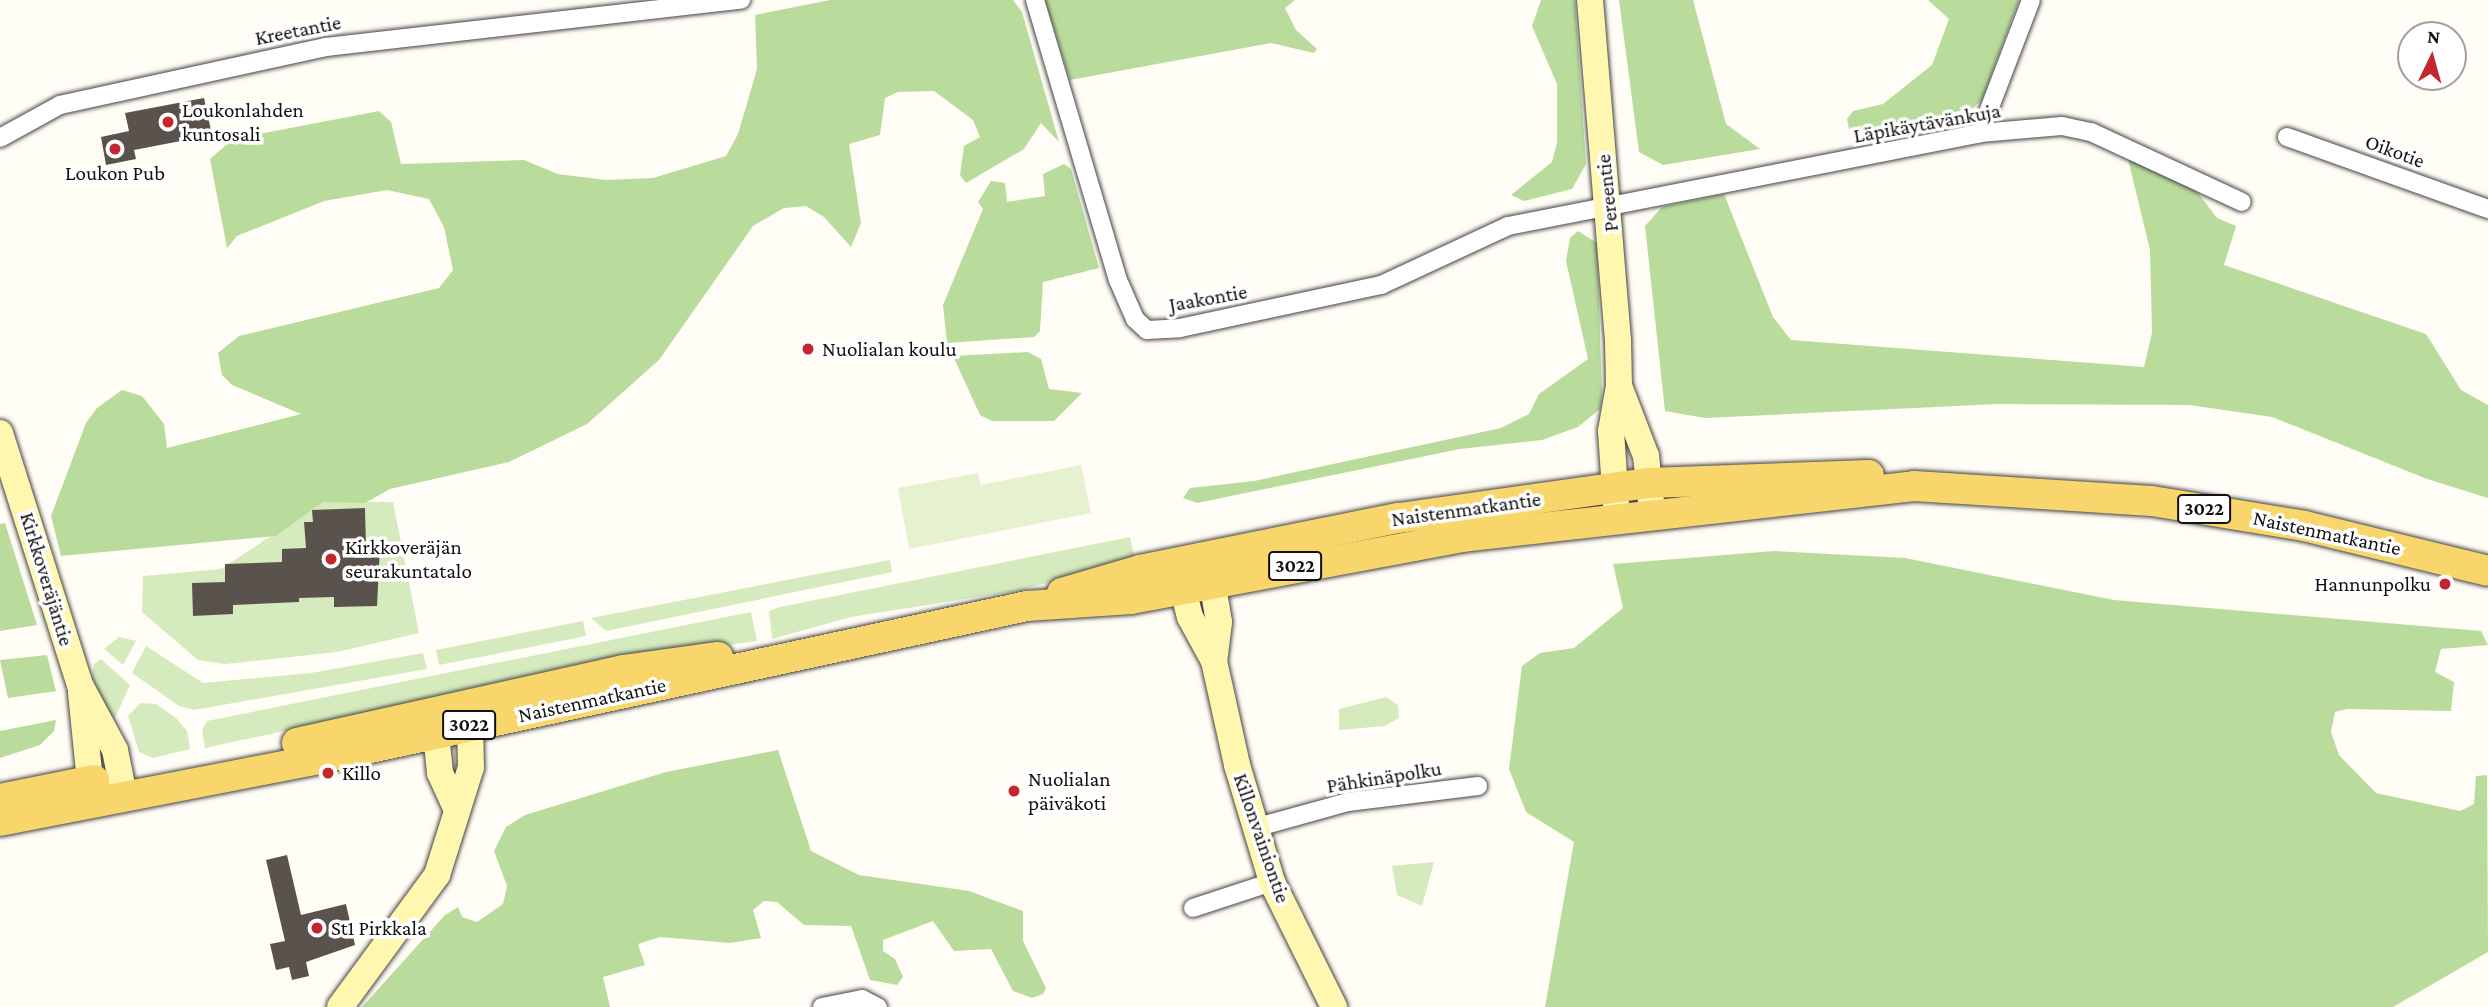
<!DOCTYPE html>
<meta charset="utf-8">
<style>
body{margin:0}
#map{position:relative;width:2488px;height:1007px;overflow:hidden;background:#fffdf5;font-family:"Crimson Pro",serif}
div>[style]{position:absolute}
.green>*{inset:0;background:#d5ebbd}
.forest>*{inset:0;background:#b9dc9c}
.pitch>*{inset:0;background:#e6f2cf}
.building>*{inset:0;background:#5a524d}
.roads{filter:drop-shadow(0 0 2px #444) drop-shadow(0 0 2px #444)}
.street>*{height:18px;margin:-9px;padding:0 9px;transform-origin:9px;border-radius:9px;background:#fff}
.secondary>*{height:26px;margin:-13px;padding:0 13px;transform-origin:13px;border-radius:13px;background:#fff6b0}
.primary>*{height:30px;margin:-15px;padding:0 15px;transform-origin:15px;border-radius:15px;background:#f9d66b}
.dots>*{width:19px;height:19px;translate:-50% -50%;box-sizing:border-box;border:4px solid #fff;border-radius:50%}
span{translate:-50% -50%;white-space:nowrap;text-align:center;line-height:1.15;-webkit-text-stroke:7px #fff;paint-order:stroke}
.shield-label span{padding:2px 5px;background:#fff;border:2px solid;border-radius:5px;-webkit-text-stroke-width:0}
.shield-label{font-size:19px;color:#111;font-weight:700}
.street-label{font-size:21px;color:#111}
.poi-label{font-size:21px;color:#111}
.left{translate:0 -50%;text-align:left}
.right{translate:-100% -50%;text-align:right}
.north{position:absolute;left:2397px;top:21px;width:70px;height:70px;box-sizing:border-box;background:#fff;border:2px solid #a0a0a0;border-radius:50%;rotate:5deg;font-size:19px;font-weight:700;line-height:28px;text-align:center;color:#111}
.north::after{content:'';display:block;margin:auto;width:24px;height:32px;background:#c4262e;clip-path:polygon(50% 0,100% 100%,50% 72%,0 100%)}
</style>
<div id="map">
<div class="green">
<div style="clip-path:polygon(323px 502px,393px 502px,419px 633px,337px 652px,225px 664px,198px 660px,142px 612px,143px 576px,221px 569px)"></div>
<div style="clip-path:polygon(1130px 537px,1135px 560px,1016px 591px,851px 617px,772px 639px,769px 611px,780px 607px)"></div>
<div style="clip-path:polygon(890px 560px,892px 572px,606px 631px,591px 618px)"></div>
<div style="clip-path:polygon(751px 612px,757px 641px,614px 660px,205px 748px,202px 730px,207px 721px)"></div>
<div style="clip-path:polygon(583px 621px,586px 636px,439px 665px,436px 650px)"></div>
<div style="clip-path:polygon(119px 637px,136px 641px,123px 665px,104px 649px)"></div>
<div style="clip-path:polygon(146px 646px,203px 683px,311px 673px,423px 653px,427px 669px,194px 710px,179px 706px,132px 673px)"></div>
<div style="clip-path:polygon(101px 659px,130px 685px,115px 718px,109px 717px,92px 677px,94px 664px)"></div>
<div style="clip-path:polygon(1386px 697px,1398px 705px,1399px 718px,1385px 726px,1339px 730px,1339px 709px)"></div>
<div style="clip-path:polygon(140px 703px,156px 704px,176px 718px,187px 731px,190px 749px,153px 758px,139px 752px,128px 716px)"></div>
<div style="clip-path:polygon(1434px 862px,1422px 906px,1397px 895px,1392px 866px)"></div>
</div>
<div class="forest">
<div style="clip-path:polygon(830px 0,1013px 0,1022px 12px,1059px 142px,1041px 123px,1024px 149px,966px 183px,960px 175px,964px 146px,980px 137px,973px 120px,934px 91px,898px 92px,885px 98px,880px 135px,849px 144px,861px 223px,851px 247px,824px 217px,806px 206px,784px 208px,753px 226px,659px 360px,587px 424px,509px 462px,390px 489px,365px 503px,323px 502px,276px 536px,61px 556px,51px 516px,86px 423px,97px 408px,122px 390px,142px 396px,164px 424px,167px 448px,301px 414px,232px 385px,222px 375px,218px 353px,239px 336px,439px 288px,453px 270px,444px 227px,429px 199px,387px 190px,324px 201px,237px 236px,227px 248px,210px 159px,233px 139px,379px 111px,391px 122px,401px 164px,524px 160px,558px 174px,606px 180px,653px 178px,726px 156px,738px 134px,757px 69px,755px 15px)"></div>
<div style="clip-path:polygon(1045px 0,1295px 0,1285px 8px,1296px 30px,1317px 49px,1314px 53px,1271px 43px,1070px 80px)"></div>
<div style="clip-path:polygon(1541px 0,1575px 0,1586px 164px,1572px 189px,1524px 201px,1511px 195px,1552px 162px,1557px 143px,1557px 84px,1532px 26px)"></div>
<div style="clip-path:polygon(1619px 0,1693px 0,1726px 124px,1760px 149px,1663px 165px,1639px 152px)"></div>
<div style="clip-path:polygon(1928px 0,2019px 0,1982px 100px,1973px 108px,1868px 132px,1849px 129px,1847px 119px,1853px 111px,1883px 104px,1932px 65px,1949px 19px)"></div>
<div style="clip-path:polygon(2128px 159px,2196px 190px,2217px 218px,2236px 226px,2224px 265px,2426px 334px,2461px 390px,2488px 405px,2488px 498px,2427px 479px,2272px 417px,2189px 405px,1998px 404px,1705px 418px,1665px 411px,1645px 226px,1662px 207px,1724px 194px,1773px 317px,1791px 340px,2144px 367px,2152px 333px,2150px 250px)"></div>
<div style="clip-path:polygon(1064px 164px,1071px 169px,1099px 268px,1043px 282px,1040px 331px,1034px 337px,947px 343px,943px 305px,983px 209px,978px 202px,991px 181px,1005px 183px,1007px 202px,1045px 196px,1043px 174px)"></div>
<div style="clip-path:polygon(1578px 231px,1597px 243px,1602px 395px,1600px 409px,1578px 427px,1542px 440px,1460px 449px,1197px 503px,1183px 498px,1190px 488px,1254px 481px,1501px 428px,1529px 414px,1539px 394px,1588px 359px,1566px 261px,1570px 238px)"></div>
<div style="clip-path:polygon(1028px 352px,1041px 359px,1049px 389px,1082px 393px,1054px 421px,992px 421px,980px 415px,953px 356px)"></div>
<div style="clip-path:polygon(5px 523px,37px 625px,0 631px,0 524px)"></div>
<div style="clip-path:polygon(1774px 551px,1905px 558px,2114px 600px,2481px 631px,2488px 645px,2441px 649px,2435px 672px,2454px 682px,2451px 711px,2347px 709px,2335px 712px,2331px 732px,2339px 755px,2376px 793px,2460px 811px,2474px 804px,2476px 776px,2487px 775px,2488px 952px,2393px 1007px,1545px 1007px,1574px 842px,1526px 812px,1509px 769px,1522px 666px,1540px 653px,1574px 648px,1623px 608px,1613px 564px)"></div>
<div style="clip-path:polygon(47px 655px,56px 691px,8px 698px,0 660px)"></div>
<div style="clip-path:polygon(56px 720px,54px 731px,40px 745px,0 758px,0 731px)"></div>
<div style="clip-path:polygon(778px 750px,811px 851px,859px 875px,969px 891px,1023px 911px,1023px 941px,1046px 988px,1043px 994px,1032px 998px,1013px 991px,991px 949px,954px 951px,933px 921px,883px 940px,883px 951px,895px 959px,903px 977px,897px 985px,870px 980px,851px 926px,804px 925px,777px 902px,764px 901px,753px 910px,761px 938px,730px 943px,660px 937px,638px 944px,645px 965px,603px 977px,610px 1007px,362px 1007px,445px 915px,458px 907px,462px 917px,477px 922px,503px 904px,507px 886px,494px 851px,506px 827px,525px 815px,666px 772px)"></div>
</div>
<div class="pitch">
<div style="clip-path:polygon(1081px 465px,1091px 513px,909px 549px,898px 488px,978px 473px,981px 485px)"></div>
</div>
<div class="building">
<div style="clip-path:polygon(204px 98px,212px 135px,134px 150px,136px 159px,106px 165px,101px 137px,129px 131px,125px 113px)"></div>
<div style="clip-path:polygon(365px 508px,366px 548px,380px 547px,377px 606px,334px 607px,334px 597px,299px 598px,299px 602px,233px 605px,233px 614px,193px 616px,192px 583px,225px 582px,225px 564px,282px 562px,282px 549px,306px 548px,304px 522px,313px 522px,312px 510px)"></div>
<div style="clip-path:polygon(287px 855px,301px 915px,346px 904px,355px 945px,306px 962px,309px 976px,292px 980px,289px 967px,276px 970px,270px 944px,285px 941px,266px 860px)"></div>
</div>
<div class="roads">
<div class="street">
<div style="left:1035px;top:0;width:292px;rotate:73.5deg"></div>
<div style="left:1118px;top:280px;width:43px;rotate:66.4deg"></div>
<div style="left:1135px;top:319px;width:16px;rotate:43deg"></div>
<div style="left:1147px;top:330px;width:33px;rotate:-3deg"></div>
<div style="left:1180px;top:328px;width:206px;rotate:-12.1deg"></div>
<div style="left:1381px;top:285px;width:140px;rotate:-24.9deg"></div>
<div style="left:1508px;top:226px;width:481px;rotate:-11.1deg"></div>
<div style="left:1980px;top:133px;width:82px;rotate:-4.9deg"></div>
<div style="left:2062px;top:126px;width:30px;rotate:12deg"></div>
<div style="left:2091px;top:132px;width:166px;rotate:24.9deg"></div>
<div style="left:1980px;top:133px;width:142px;rotate:-69deg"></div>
<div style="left:2287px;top:137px;width:214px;rotate:19.7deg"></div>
<div style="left:0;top:138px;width:68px;rotate:-28.8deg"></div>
<div style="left:60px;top:105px;width:272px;rotate:-12.3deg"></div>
<div style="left:326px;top:47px;width:418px;rotate:-6.5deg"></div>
<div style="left:1258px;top:827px;width:93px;rotate:-15.5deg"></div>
<div style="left:1348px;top:802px;width:131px;rotate:-7deg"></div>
<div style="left:1193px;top:908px;width:83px;rotate:-18.2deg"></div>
<div style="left:822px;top:1007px;width:41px;rotate:-11.3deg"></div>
<div style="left:862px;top:999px;width:18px;rotate:27deg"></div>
</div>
<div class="secondary">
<div style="left:1590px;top:0;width:342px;rotate:85.3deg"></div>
<div style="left:1618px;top:341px;width:45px;rotate:88.7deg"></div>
<div style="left:1619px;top:386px;width:46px;rotate:100.1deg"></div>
<div style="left:1611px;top:431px;width:87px;rotate:86.1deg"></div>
<div style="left:1619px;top:386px;width:75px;rotate:68.9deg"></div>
<div style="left:1646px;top:456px;width:46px;rotate:83.8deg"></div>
<div style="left:0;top:433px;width:264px;rotate:72.4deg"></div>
<div style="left:80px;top:685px;width:74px;rotate:61.7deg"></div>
<div style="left:115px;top:750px;width:46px;rotate:78.7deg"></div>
<div style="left:1209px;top:563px;width:60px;rotate:80.4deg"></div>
<div style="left:1219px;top:622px;width:39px;rotate:97deg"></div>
<div style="left:1214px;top:661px;width:107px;rotate:77.5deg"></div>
<div style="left:1237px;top:765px;width:122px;rotate:73.3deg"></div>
<div style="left:1272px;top:882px;width:140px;rotate:63.6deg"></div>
<div style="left:1178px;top:569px;width:49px;rotate:76deg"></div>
<div style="left:1190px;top:617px;width:50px;rotate:61.4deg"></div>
<div style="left:81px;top:693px;width:109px;rotate:84.2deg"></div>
<div style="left:442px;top:713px;width:21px;rotate:107deg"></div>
<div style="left:436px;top:733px;width:40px;rotate:84.3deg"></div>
<div style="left:440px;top:773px;width:41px;rotate:65.3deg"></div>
<div style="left:340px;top:1007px;width:164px;rotate:-53.7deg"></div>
<div style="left:437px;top:875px;width:113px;rotate:-72.5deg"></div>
<div style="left:471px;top:767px;width:42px;rotate:-91.4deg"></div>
<div style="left:470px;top:725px;width:19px;rotate:-126deg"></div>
</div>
<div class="primary">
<div style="left:1062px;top:593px;width:81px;rotate:-16.4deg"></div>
<div style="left:1140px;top:570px;width:264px;rotate:-11.4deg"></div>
<div style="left:1399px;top:518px;width:252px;rotate:-8deg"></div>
<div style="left:1649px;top:483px;width:220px;rotate:-2.1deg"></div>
<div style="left:297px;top:743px;width:334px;rotate:-12.6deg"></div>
<div style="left:623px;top:670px;width:96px;rotate:-7.8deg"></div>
<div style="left:0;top:799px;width:96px;rotate:-11.4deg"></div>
<div style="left:0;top:821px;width:330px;rotate:-11deg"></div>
<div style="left:324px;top:758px;width:719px;rotate:-12.2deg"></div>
<div style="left:1027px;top:606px;width:104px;rotate:-3.9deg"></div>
<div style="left:1131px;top:599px;width:336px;rotate:-10.6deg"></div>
<div style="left:1461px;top:537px;width:456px;rotate:-6.4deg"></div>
<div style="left:1914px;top:486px;width:238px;rotate:3.6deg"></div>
<div style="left:2152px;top:501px;width:154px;rotate:9.3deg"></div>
<div style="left:2304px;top:526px;width:189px;rotate:13.7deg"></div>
</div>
</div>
<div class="dots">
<div style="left:168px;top:122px;background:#c4262e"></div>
<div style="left:115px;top:149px;background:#c4262e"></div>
<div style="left:808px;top:349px;background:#c4262e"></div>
<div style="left:331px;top:559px;background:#c4262e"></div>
<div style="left:2445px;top:584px;background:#c4262e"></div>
<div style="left:328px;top:773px;background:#c4262e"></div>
<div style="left:1014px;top:791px;background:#c4262e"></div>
<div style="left:317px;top:928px;background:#c4262e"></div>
</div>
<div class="shield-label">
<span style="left:2204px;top:509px">3022</span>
<span style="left:1295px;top:566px">3022</span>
<span style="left:469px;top:725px">3022</span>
</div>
<div class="street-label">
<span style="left:298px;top:30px;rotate:-11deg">Kreetantie</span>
<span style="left:1927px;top:123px;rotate:-10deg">Läpikäytävänkuja</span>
<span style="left:2395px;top:151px;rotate:20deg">Oikotie</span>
<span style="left:1607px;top:193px;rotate:-96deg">Pereentie</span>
<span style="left:1208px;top:298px;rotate:-10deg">Jaakontie</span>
<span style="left:1466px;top:509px;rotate:-8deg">Naistenmatkantie</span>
<span style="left:2327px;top:533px;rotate:12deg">Naistenmatkantie</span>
<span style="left:47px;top:579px;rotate:73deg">Kirkkoveräjäntie</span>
<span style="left:592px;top:700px;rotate:-12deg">Naistenmatkantie</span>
<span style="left:1384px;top:777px;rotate:-9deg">Pähkinäpolku</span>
<span style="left:1262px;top:838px;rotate:71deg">Killonvainiontie</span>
</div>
<div class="poi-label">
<span class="left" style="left:182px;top:122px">Loukonlahden<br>kuntosali</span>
<span style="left:115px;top:173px">Loukon Pub</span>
<span class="left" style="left:822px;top:349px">Nuolialan koulu</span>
<span class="left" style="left:345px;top:559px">Kirkkoveräjän<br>seurakuntatalo</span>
<span class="right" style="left:2431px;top:584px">Hannunpolku</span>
<span class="left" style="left:342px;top:773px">Killo</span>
<span class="left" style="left:1028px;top:791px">Nuolialan<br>päiväkoti</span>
<span class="left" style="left:331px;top:928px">St1 Pirkkala</span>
</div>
<div class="north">N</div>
</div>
